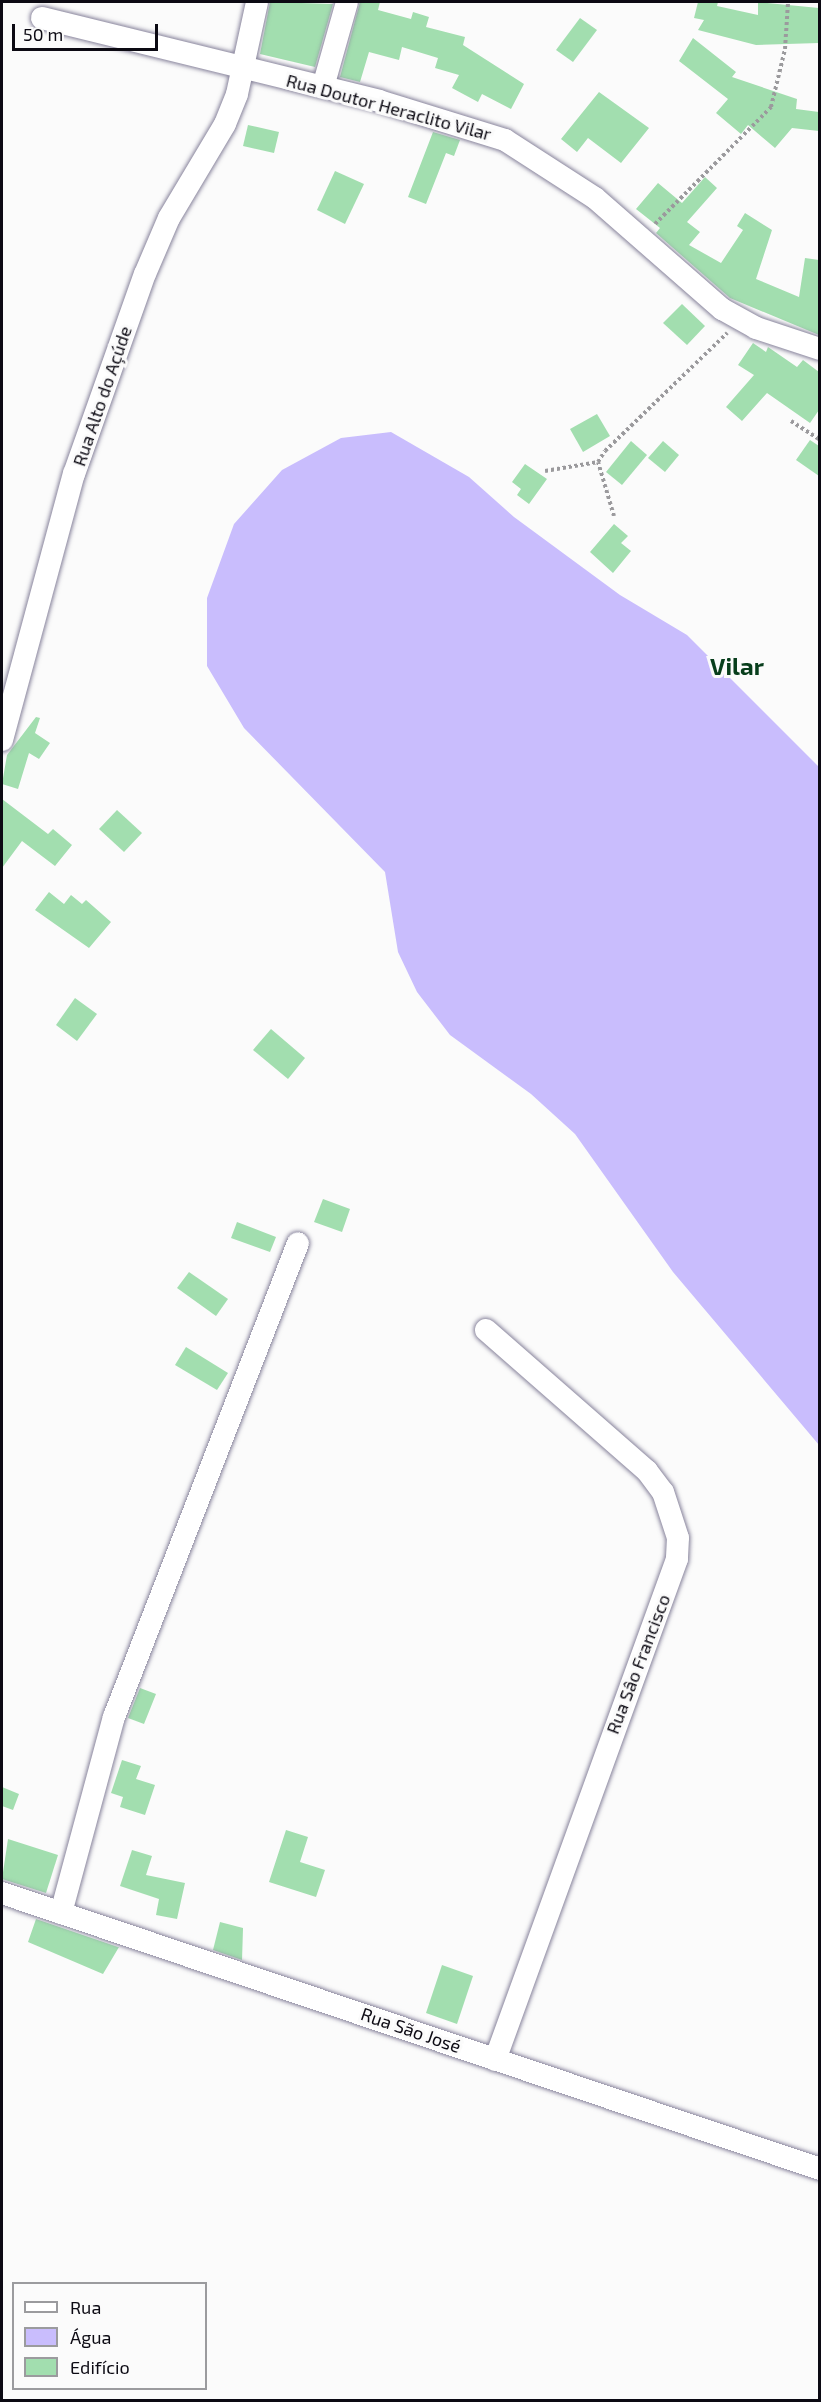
<!DOCTYPE html>
<meta charset="utf-8">
<style>
body{margin:0}
#map{position:relative;width:821px;height:2402px;overflow:hidden;background:#fbfbfb;font-family:"Exo 2",sans-serif}
div>[style]{position:absolute}
.water>*{inset:0;background:#c9bdfd}
.building>*{inset:0;background:#a2deaf}
.path>*{height:4px;margin-top:-2px;transform-origin:0;background:repeating-linear-gradient(90deg,#9b9a9d 0 3px,transparent 0 6px)}
.roads{filter:drop-shadow(0 0 2px #88849c) drop-shadow(0 0 2px #88849c)}
.street>*{height:22px;margin:-11px;padding:0 11px;transform-origin:11px;border-radius:11px;background:#fff}
span{translate:-50% -50%;white-space:nowrap;text-align:center;line-height:1.15;-webkit-text-stroke:6px #fbfbfb;paint-order:stroke}
.street-label{font-size:18px;color:#0c0a13}
.district-label{font-size:24px;color:#083e1c;font-weight:700}
.frame{position:absolute;inset:0;border:3px solid #0c0a13;pointer-events:none}
.legend{position:absolute;left:12px;top:2282px;width:195px;height:108px;box-sizing:border-box;background:#fbfbfb;border:2px solid #9b9b9e;margin:0;padding:8px 10px;list-style:none;font-size:18px;color:#0c0a13}
.legend li{display:flex;align-items:center;gap:12px;height:30px}
.legend b{width:30px;border:2px solid #9b9b9e}
.scale{position:absolute;left:12px;top:24px;width:146px;height:27px;box-sizing:border-box;border:3px solid #0c0a13;border-top:0;padding-left:8px;font-size:18px;line-height:21px;white-space:nowrap;color:#0c0a13;-webkit-text-stroke:4px #fbfbfb;paint-order:stroke}
</style>
<div id="map">
<div class="water">
<div style="clip-path:polygon(391px 432px,469px 477px,514px 517px,620px 595px,687px 635px,819px 767px,819px 1445px,673px 1272px,575px 1134px,531px 1094px,450px 1035px,417px 992px,398px 952px,385px 872px,244px 728px,207px 666px,207px 598px,234px 524px,282px 470px,341px 438px)"></div>
</div>
<div class="building">
<div style="clip-path:polygon(270px 2px,333px 4px,315px 67px,260px 54px)"></div>
<div style="clip-path:polygon(360px 2px,380px 2px,378px 10px,411px 19px,413px 12px,429px 17px,426px 27px,465px 37px,463px 45px,524px 84px,511px 109px,482px 94px,478px 102px,452px 88px,459px 75px,435px 68px,438px 58px,402px 47px,399px 60px,369px 52px,360px 82px,340px 77px)"></div>
<div style="clip-path:polygon(698px 2px,718px 2px,717px 6px,758px 15px,758px 2px,819px 8px,819px 43px,756px 45px,698px 30px,704px 20px,694px 18px)"></div>
<div style="clip-path:polygon(580px 18px,597px 30px,573px 62px,556px 50px)"></div>
<div style="clip-path:polygon(693px 38px,736px 72px,732px 77px,797px 99px,796px 109px,819px 112px,819px 131px,792px 128px,775px 148px,748px 125px,741px 134px,716px 113px,728px 99px,679px 61px)"></div>
<div style="clip-path:polygon(599px 92px,649px 128px,621px 163px,588px 138px,577px 152px,561px 139px)"></div>
<div style="clip-path:polygon(248px 125px,279px 132px,274px 153px,243px 146px)"></div>
<div style="clip-path:polygon(433px 132px,460px 140px,454px 156px,446px 153px,426px 204px,408px 197px)"></div>
<div style="clip-path:polygon(335px 171px,364px 184px,345px 224px,317px 210px)"></div>
<div style="clip-path:polygon(705px 177px,717px 188px,687px 222px,700px 232px,689px 245px,721px 263px,743px 230px,737px 226px,745px 213px,772px 230px,756px 279px,799px 297px,805px 258px,819px 260px,819px 335px,730px 298px,656px 233px,660px 228px,636px 209px,658px 183px,682px 203px)"></div>
<div style="clip-path:polygon(682px 304px,705px 326px,687px 345px,663px 323px)"></div>
<div style="clip-path:polygon(753px 343px,766px 352px,768px 347px,797px 367px,803px 360px,819px 372px,819px 410px,810px 423px,767px 393px,742px 421px,726px 407px,754px 375px,738px 365px)"></div>
<div style="clip-path:polygon(597px 414px,610px 436px,583px 452px,570px 429px)"></div>
<div style="clip-path:polygon(810px 440px,819px 446px,819px 476px,796px 460px)"></div>
<div style="clip-path:polygon(631px 441px,647px 455px,622px 485px,606px 472px)"></div>
<div style="clip-path:polygon(663px 441px,679px 455px,665px 472px,648px 458px)"></div>
<div style="clip-path:polygon(525px 464px,547px 479px,529px 504px,517px 495px,521px 489px,512px 482px)"></div>
<div style="clip-path:polygon(614px 524px,628px 536px,621px 543px,631px 551px,613px 573px,590px 552px)"></div>
<div style="clip-path:polygon(36px 717px,40px 718px,35px 733px,50px 743px,39px 759px,29px 753px,18px 789px,2px 784px,7px 755px)"></div>
<div style="clip-path:polygon(2px 799px,48px 834px,53px 829px,72px 845px,55px 866px,22px 841px,2px 868px)"></div>
<div style="clip-path:polygon(117px 810px,142px 833px,124px 852px,99px 829px)"></div>
<div style="clip-path:polygon(49px 892px,64px 904px,71px 895px,82px 904px,86px 900px,111px 922px,89px 948px,35px 910px)"></div>
<div style="clip-path:polygon(75px 998px,97px 1014px,77px 1041px,56px 1025px)"></div>
<div style="clip-path:polygon(271px 1029px,305px 1058px,288px 1079px,253px 1050px)"></div>
<div style="clip-path:polygon(323px 1199px,350px 1209px,342px 1232px,314px 1222px)"></div>
<div style="clip-path:polygon(237px 1222px,276px 1237px,270px 1252px,231px 1238px)"></div>
<div style="clip-path:polygon(189px 1272px,228px 1299px,216px 1316px,177px 1288px)"></div>
<div style="clip-path:polygon(186px 1347px,228px 1373px,217px 1390px,175px 1365px)"></div>
<div style="clip-path:polygon(140px 1688px,156px 1694px,144px 1724px,128px 1718px)"></div>
<div style="clip-path:polygon(122px 1760px,141px 1766px,136px 1779px,155px 1785px,145px 1815px,120px 1807px,123px 1797px,111px 1793px)"></div>
<div style="clip-path:polygon(2px 1787px,19px 1794px,13px 1810px,2px 1806px)"></div>
<div style="clip-path:polygon(286px 1830px,308px 1837px,300px 1862px,325px 1870px,316px 1897px,269px 1882px)"></div>
<div style="clip-path:polygon(8px 1839px,58px 1855px,46px 1893px,2px 1879px)"></div>
<div style="clip-path:polygon(132px 1850px,152px 1856px,146px 1875px,185px 1883px,177px 1919px,156px 1915px,159px 1899px,120px 1886px)"></div>
<div style="clip-path:polygon(36px 1919px,118px 1947px,119px 1947px,103px 1974px,28px 1942px)"></div>
<div style="clip-path:polygon(220px 1922px,243px 1928px,242px 1960px,213px 1950px)"></div>
<div style="clip-path:polygon(442px 1965px,473px 1976px,457px 2024px,426px 2013px)"></div>
</div>
<div class="path">
<div style="left:655px;top:224px;width:165px;rotate:-45.2deg"></div>
<div style="left:771px;top:107px;width:60px;rotate:-76.4deg"></div>
<div style="left:785px;top:49px;width:47px;rotate:-86.3deg"></div>
<div style="left:791px;top:421px;width:35px;rotate:33deg"></div>
<div style="left:545px;top:471px;width:54px;rotate:-9.6deg"></div>
<div style="left:614px;top:516px;width:56px;rotate:-106.5deg"></div>
<div style="left:598px;top:462px;width:13px;rotate:-58deg"></div>
<div style="left:605px;top:451px;width:170px;rotate:-44deg"></div>
</div>
<div class="roads">
<div class="street">
<div style="left:42px;top:18px;width:347px;rotate:13.8deg"></div>
<div style="left:379px;top:101px;width:132px;rotate:17.2deg"></div>
<div style="left:505px;top:140px;width:107px;rotate:32.8deg"></div>
<div style="left:595px;top:198px;width:169px;rotate:41.2deg"></div>
<div style="left:722px;top:309px;width:39px;rotate:29deg"></div>
<div style="left:756px;top:328px;width:67px;rotate:18.2deg"></div>
<div style="left:323px;top:87px;width:88px;rotate:-74.2deg"></div>
<div style="left:2px;top:740px;width:276px;rotate:-74.9deg"></div>
<div style="left:74px;top:474px;width:212px;rotate:-70.5deg"></div>
<div style="left:145px;top:274px;width:61px;rotate:-66.8deg"></div>
<div style="left:169px;top:218px;width:109px;rotate:-59.2deg"></div>
<div style="left:225px;top:124px;width:32px;rotate:-68deg"></div>
<div style="left:237px;top:94px;width:94px;rotate:-77.7deg"></div>
<div style="left:486px;top:1330px;width:214px;rotate:41.2deg"></div>
<div style="left:647px;top:1471px;width:26px;rotate:53deg"></div>
<div style="left:663px;top:1492px;width:48px;rotate:71.9deg"></div>
<div style="left:678px;top:1538px;width:21px;rotate:93deg"></div>
<div style="left:677px;top:1559px;width:533px;rotate:109.96deg"></div>
<div style="left:2px;top:1893px;width:863px;rotate:18.64deg"></div>
<div style="left:61px;top:1913px;width:203px;rotate:-74.9deg"></div>
<div style="left:114px;top:1717px;width:508px;rotate:-68.78deg"></div>
</div>
</div>
<div class="street-label">
<span style="left:389px;top:107px;rotate:15deg">Rua Doutor Heraclito Vilar</span>
<span style="left:102px;top:396px;rotate:-71deg">Rua Alto do Açúde</span>
<span style="left:638px;top:1664px;rotate:-69deg">Rua Sâo Francisco</span>
<span style="left:411px;top:2030px;rotate:19deg">Rua São José</span>
</div>
<div class="district-label">
<span style="left:737px;top:666px">Vilar</span>
</div>
<div class="frame"></div>
<ul class="legend">
<li><b style="height:8px;background:#fff"></b>Rua</li>
<li><b style="height:16px;background:#c9bdfd"></b>Água</li>
<li><b style="height:16px;background:#a2deaf"></b>Edifício</li>
</ul>
<div class="scale">50 m</div>
</div>
